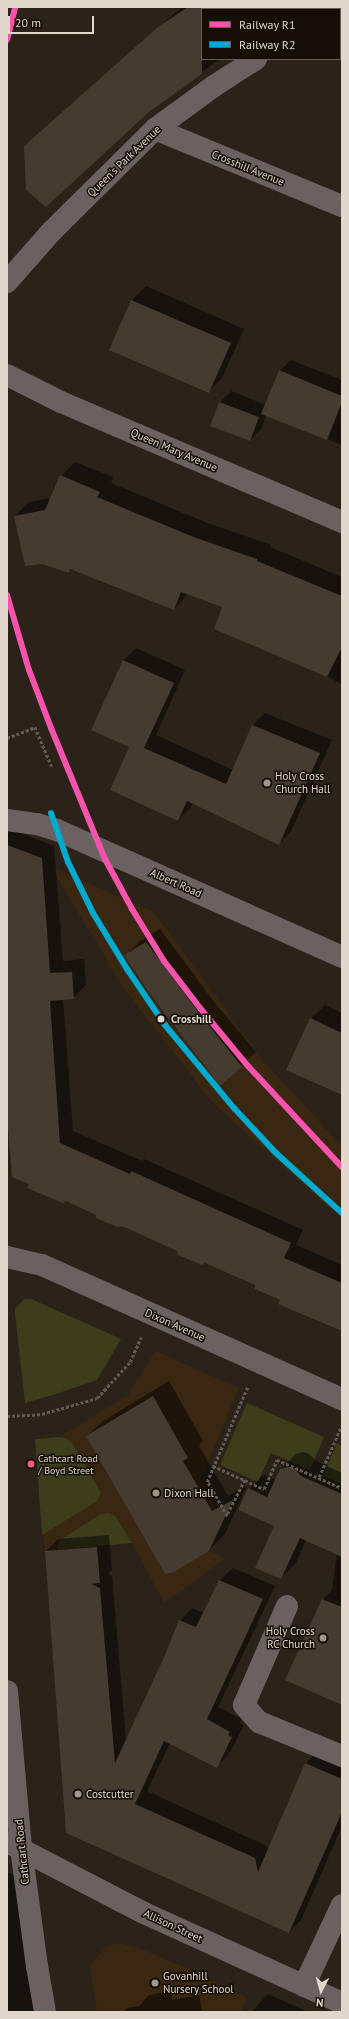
<!DOCTYPE html>
<style>
body{margin:0}
#map{position:relative;width:349px;height:2019px;overflow:hidden;background:#2b2219;font-family:"PT Sans",sans-serif}
div>[style]{position:absolute}
.built>*{inset:0;background:#392712}
.green>*{inset:0;background:#3d3d1c}
.shadow>*{inset:0;background:#0007}
.building>*{inset:0;background:#453b31}
.path>*{height:2.5px;margin-top:-1.25px;transform-origin:0;background:repeating-linear-gradient(90deg,#615a57 0 3px,transparent 0 5px)}
.minor>*{height:22px;margin:-11px;padding:0 11px;transform-origin:11px;border-radius:11px;background:#6a6161}
.tertiary>*{height:22px;margin:-11px;padding:0 11px;transform-origin:11px;border-radius:11px;background:#6a6161}
.rail-1>*{height:6px;margin:-3px;padding:0 3px;transform-origin:3px;border-radius:3px;background:#f653ac}
.rail-2>*{height:6px;margin:-3px;padding:0 3px;transform-origin:3px;border-radius:3px;background:#00a9ce}
.dots>*{width:11px;height:11px;translate:-50% -50%;box-sizing:border-box;border:2px solid #140e07;border-radius:50%}
span{translate:-50% -50%;white-space:nowrap;text-align:center;line-height:1.15;-webkit-text-stroke:3px #140e07;paint-order:stroke}
.bus-label{font-size:10px;color:#e1d7cc}
.left{translate:0 -50%;text-align:left}
.street-label{font-size:11px;color:#e1d7cc}
.poi-label{font-size:11px;color:#e1d7cc}
.right{translate:-100% -50%;text-align:right}
.stop-label{font-size:11px;color:#e1d7cc;font-weight:700}
.frame{position:absolute;inset:0;border:8px solid #e1d7cc;pointer-events:none}
.legend{position:absolute;left:201px;top:8px;width:140px;height:52px;box-sizing:border-box;background:#140e07;border:1px solid #665e56;margin:0;padding:5px 7px;list-style:none;font-size:12px;color:#e1d7cc}
.legend li{display:flex;align-items:center;gap:8px;height:20px}
.legend b{width:20px;border:1px solid #665e56}
.north{position:absolute;left:301px;top:1971px;width:40px;height:40px;-webkit-text-stroke:3px #140e07;paint-order:stroke;rotate:186deg;font-size:11px;font-weight:700;line-height:16px;text-align:center;color:#e1d7cc}
.north::after{content:'';display:block;margin:auto;width:14px;height:18px;background:#e1d7cc;clip-path:polygon(50% 0,100% 100%,50% 72%,0 100%)}
.scale{position:absolute;left:8px;top:16px;width:86px;height:18px;box-sizing:border-box;border:2px solid #e1d7cc;border-top:0;padding-left:5px;font-size:12px;line-height:14px;white-space:nowrap;color:#e1d7cc;-webkit-text-stroke:3px #140e07;paint-order:stroke}
</style>
<div id="map">
<div class="built">
<div style="clip-path:polygon(50px 866px,154px 912px,260px 1057px,342px 1146px,342px 1218px,323px 1203px,212px 1102px,125px 990px)"></div>
<div style="clip-path:polygon(155px 1351px,239px 1388px,201px 1478px,225px 1517px,209px 1551px,226px 1558px,164px 1603px,132px 1543px,45px 1551px,35px 1439px,60px 1437px,128px 1395px)"></div>
<div style="clip-path:polygon(118px 1943px,142px 1949px,186px 1968px,247px 1998px,241px 2012px,97px 2012px,90px 1967px,104px 1947px)"></div>
</div>
<div class="green">
<div style="clip-path:polygon(24px 1299px,31px 1299px,121px 1339px,97px 1380px,53px 1395px,25px 1403px,15px 1314px,15px 1309px)"></div>
<div style="clip-path:polygon(247px 1403px,324px 1437px,310px 1470px,271px 1453px,258px 1482px,220px 1465px)"></div>
<div style="clip-path:polygon(60px 1437px,67px 1439px,73px 1444px,100px 1491px,100px 1496px,97px 1501px,42px 1535px,35px 1439px)"></div>
<div style="clip-path:polygon(337px 1443px,342px 1446px,342px 1484px,323px 1476px)"></div>
<div style="clip-path:polygon(108px 1513px,115px 1516px,132px 1543px,57px 1550px,60px 1540px,101px 1514px)"></div>
</div>
<div class="shadow">
<div style="clip-path:polygon(182px 7px,292px 7px,289px 9px,202px 9px,202px 59px,220px 59px,148px 111px,41px 131px)"></div>
<div style="clip-path:polygon(146px 286px,244px 329px,222px 378px,208px 392px,132px 300px)"></div>
<div style="clip-path:polygon(291px 360px,342px 380px,342px 445px,266px 415px,261px 429px,250px 440px,211px 425px,220px 402px,231px 391px,266px 405px,280px 371px)"></div>
<div style="clip-path:polygon(75px 462px,113px 477px,111px 483px,205px 522px,271px 545px,270px 547px,342px 577px,342px 684px,311px 669px,223px 607px,188px 594px,174px 609px,72px 568px,69px 571px,15px 516px,29px 502px,51px 498px,61px 476px)"></div>
<div style="clip-path:polygon(136px 648px,185px 670px,156px 735px,233px 770px,252px 726px,265px 713px,332px 740px,291px 831px,279px 844px,193px 802px,191px 807px,178px 820px,131px 747px,93px 730px,124px 660px)"></div>
<div style="clip-path:polygon(7px 828px,54px 846px,63px 961px,84px 959px,86px 985px,73px 998px,63px 999px,73px 1131px,142px 1161px,144px 1159px,303px 1230px,296px 1245px,342px 1265px,342px 1330px,256px 1285px,30px 1184px,7px 1105px)"></div>
<div style="clip-path:polygon(160px 929px,215px 1003px,256px 1052px,221px 1085px,126px 955px,140px 941px)"></div>
<div style="clip-path:polygon(325px 1005px,342px 1013px,342px 1094px,311px 1019px)"></div>
<div style="clip-path:polygon(169px 1381px,203px 1441px,199px 1446px,228px 1496px,247px 1486px,225px 1534px,209px 1550px,87px 1436px,103px 1421px)"></div>
<div style="clip-path:polygon(304px 1452px,309px 1454px,316px 1461px,342px 1473px,342px 1704px,287px 1679px,323px 1599px,332px 1590px,337px 1554px,306px 1540px,296px 1563px,281px 1578px,275px 1526px,249px 1489px,264px 1474px,276px 1480px,281px 1469px,296px 1454px)"></div>
<div style="clip-path:polygon(109px 1535px,112px 1570px,108px 1574px,112px 1576px,126px 1741px,166px 1655px,180px 1621px,192px 1608px,204px 1613px,220px 1580px,233px 1568px,275px 1586px,218px 1707px,242px 1719px,240px 1723px,244px 1725px,229px 1754px,217px 1766px,170px 1743px,147px 1791px,267px 1846px,268px 1850px,305px 1764px,318px 1751px,342px 1762px,342px 1826px,301px 1920px,289px 1932px,67px 1832px,46px 1551px,58px 1539px)"></div>
<div style="clip-path:polygon(7px 1872px,18px 1877px,45px 2012px,7px 2012px)"></div>
<div style="clip-path:polygon(171px 1991px,172px 2000px,199px 1995px,202px 2012px,123px 2012px,127px 2008px,139px 2006px,149px 1995px)"></div>
<div style="clip-path:polygon(268px 1994px,308px 2012px,252px 2012px)"></div>
</div>
<div class="building">
<div style="clip-path:polygon(188px 7px,202px 7px,202px 74px,149px 112px,46px 207px,26px 190px,24px 146px,158px 27px)"></div>
<div style="clip-path:polygon(131px 300px,231px 343px,209px 393px,109px 350px)"></div>
<div style="clip-path:polygon(279px 370px,342px 396px,342px 402px,327px 440px,261px 414px)"></div>
<div style="clip-path:polygon(219px 402px,259px 417px,250px 441px,210px 426px)"></div>
<div style="clip-path:polygon(60px 475px,100px 492px,97px 497px,191px 536px,257px 559px,257px 561px,342px 596px,342px 647px,327px 677px,214px 629px,222px 607px,181px 592px,174px 610px,70px 569px,69px 573px,42px 564px,25px 566px,14px 516px,45px 510px)"></div>
<div style="clip-path:polygon(123px 660px,174px 683px,144px 748px,226px 784px,252px 725px,320px 753px,279px 845px,187px 801px,178px 821px,110px 790px,129px 747px,91px 730px)"></div>
<div style="clip-path:polygon(7px 845px,42px 858px,50px 973px,72px 972px,74px 999px,50px 1001px,60px 1143px,130px 1174px,131px 1171px,291px 1243px,284px 1258px,342px 1283px,342px 1331px,278px 1304px,280px 1300px,255px 1289px,255px 1285px,205px 1263px,202px 1265px,178px 1255px,177px 1251px,122px 1226px,118px 1227px,110px 1224px,96px 1218px,96px 1215px,66px 1201px,63px 1203px,27px 1188px,29px 1184px,12px 1177px,7px 1116px)"></div>
<div style="clip-path:polygon(146px 942px,202px 1017px,242px 1067px,220px 1086px,151px 995px,124px 955px)"></div>
<div style="clip-path:polygon(310px 1018px,342px 1033px,342px 1095px,286px 1070px)"></div>
<div style="clip-path:polygon(153px 1396px,188px 1458px,183px 1461px,212px 1511px,233px 1500px,209px 1551px,174px 1572px,165px 1574px,86px 1436px)"></div>
<div style="clip-path:polygon(289px 1467px,294px 1468px,301px 1476px,342px 1494px,342px 1557px,300px 1538px,281px 1579px,255px 1568px,274px 1526px,238px 1510px,248px 1488px,267px 1497px,280px 1469px)"></div>
<div style="clip-path:polygon(97px 1547px,100px 1583px,91px 1584px,100px 1588px,115px 1763px,165px 1655px,179px 1620px,196px 1627px,219px 1580px,263px 1599px,207px 1719px,230px 1732px,228px 1735px,232px 1737px,217px 1768px,164px 1741px,135px 1804px,255px 1858px,258px 1872px,305px 1763px,342px 1779px,342px 1812px,289px 1933px,66px 1833px,45px 1551px)"></div>
<div style="clip-path:polygon(322px 1599px,342px 1607px,342px 1705px,285px 1680px)"></div>
</div>
<div class="path">
<div style="left:7px;top:738px;width:30px;rotate:-21deg"></div>
<div style="left:35px;top:727px;width:43px;rotate:67deg"></div>
<div style="left:7px;top:1416px;width:35px;rotate:-3deg"></div>
<div style="left:42px;top:1414px;width:57px;rotate:-16.2deg"></div>
<div style="left:97px;top:1398px;width:49px;rotate:-47.5deg"></div>
<div style="left:130px;top:1362px;width:27px;rotate:-66deg"></div>
<div style="left:213px;top:1466px;width:56px;rotate:24.3deg"></div>
<div style="left:264px;top:1489px;width:32px;rotate:-66deg"></div>
<div style="left:277px;top:1460px;width:71px;rotate:23.3deg"></div>
<div style="left:319px;top:1477px;width:55px;rotate:-66.3deg"></div>
<div style="left:245px;top:1480px;width:40px;rotate:116.6deg"></div>
<div style="left:227px;top:1516px;width:39px;rotate:-120deg"></div>
<div style="left:207px;top:1482px;width:104px;rotate:-66.9deg"></div>
</div>
<div class="minor">
<div style="left:335px;top:9px;width:4px;rotate:-34deg"></div>
<div style="left:155px;top:129px;width:202px;rotate:22.4deg"></div>
<div style="left:7px;top:282px;width:67px;rotate:-48.7deg"></div>
<div style="left:51px;top:232px;width:146px;rotate:-44.7deg"></div>
<div style="left:155px;top:129px;width:73px;rotate:-36.1deg"></div>
<div style="left:214px;top:86px;width:50px;rotate:-32.7deg"></div>
<div style="left:7px;top:375px;width:60px;rotate:26.6deg"></div>
<div style="left:61px;top:402px;width:306px;rotate:23.1deg"></div>
<div style="left:7px;top:820px;width:30px;rotate:8deg"></div>
<div style="left:37px;top:824px;width:21px;rotate:17deg"></div>
<div style="left:57px;top:830px;width:312px;rotate:24deg"></div>
<div style="left:7px;top:1257px;width:36px;rotate:13deg"></div>
<div style="left:42px;top:1265px;width:329px;rotate:24.1deg"></div>
<div style="left:287px;top:1606px;width:108px;rotate:113.5deg"></div>
<div style="left:244px;top:1705px;width:23px;rotate:49deg"></div>
<div style="left:259px;top:1722px;width:90px;rotate:22.3deg"></div>
<div style="left:304px;top:1986px;width:89px;rotate:-64.9deg"></div>
</div>
<div class="tertiary">
<div style="left:7px;top:1691px;width:158px;rotate:84.9deg"></div>
<div style="left:21px;top:1848px;width:119px;rotate:82.3deg"></div>
<div style="left:37px;top:1966px;width:47px;rotate:80.1deg"></div>
<div style="left:7px;top:1842px;width:154px;rotate:27.4deg"></div>
<div style="left:144px;top:1913px;width:217px;rotate:24.4deg"></div>
</div>
<div class="rail-1">
<div style="left:7px;top:40px;width:34px;rotate:-76deg"></div>
<div style="left:7px;top:595px;width:78px;rotate:73.7deg"></div>
<div style="left:29px;top:670px;width:62px;rotate:69.2deg"></div>
<div style="left:51px;top:728px;width:142px;rotate:67.6deg"></div>
<div style="left:105px;top:859px;width:57px;rotate:61.6deg"></div>
<div style="left:132px;top:909px;width:61px;rotate:58.4deg"></div>
<div style="left:164px;top:961px;width:59px;rotate:52.5deg"></div>
<div style="left:200px;top:1008px;width:75px;rotate:50.4deg"></div>
<div style="left:248px;top:1066px;width:138px;rotate:47.1deg"></div>
</div>
<div class="rail-2">
<div style="left:51px;top:813px;width:52px;rotate:70.9deg"></div>
<div style="left:68px;top:862px;width:57px;rotate:63.9deg"></div>
<div style="left:93px;top:913px;width:66px;rotate:58.7deg"></div>
<div style="left:127px;top:969px;width:68px;rotate:55.8deg"></div>
<div style="left:165px;top:1025px;width:108px;rotate:50.3deg"></div>
<div style="left:234px;top:1108px;width:62px;rotate:47deg"></div>
<div style="left:276px;top:1153px;width:89px;rotate:42.3deg"></div>
</div>
<div class="dots">
<div style="left:267px;top:783px;background:#a1988d"></div>
<div style="left:161px;top:1019px;background:#e1d7cc"></div>
<div style="left:31px;top:1464px;background:#f8607d"></div>
<div style="left:156px;top:1493px;background:#a1988d"></div>
<div style="left:323px;top:1638px;background:#a1988d"></div>
<div style="left:78px;top:1794px;background:#a1988d"></div>
<div style="left:155px;top:1983px;background:#a1988d"></div>
</div>
<div class="bus-label">
<span class="left" style="left:38px;top:1464px">Cathcart Road<br>/ Boyd Street</span>
</div>
<div class="street-label">
<span style="left:124px;top:161px;rotate:-44deg">Queen's Park Avenue</span>
<span style="left:248px;top:168px;rotate:22deg">Crosshill Avenue</span>
<span style="left:174px;top:450px;rotate:23deg">Queen Mary Avenue</span>
<span style="left:176px;top:883px;rotate:24deg">Albert Road</span>
<span style="left:175px;top:1325px;rotate:24deg">Dixon Avenue</span>
<span style="left:22px;top:1852px;rotate:-96deg">Cathcart Road</span>
<span style="left:173px;top:1926px;rotate:25deg">Allison Street</span>
</div>
<div class="poi-label">
<span class="left" style="left:275px;top:783px">Holy Cross<br>Church Hall</span>
<span class="left" style="left:164px;top:1493px">Dixon Hall</span>
<span class="right" style="left:315px;top:1638px">Holy Cross<br>RC Church</span>
<span class="left" style="left:86px;top:1794px">Costcutter</span>
<span class="left" style="left:163px;top:1983px">Govanhill<br>Nursery School</span>
</div>
<div class="stop-label">
<span class="left" style="left:171px;top:1019px">Crosshill</span>
</div>
<div class="frame"></div>
<ul class="legend">
<li><b style="height:5px;background:#f653ac"></b>Railway R1</li>
<li><b style="height:5px;background:#00a9ce"></b>Railway R2</li>
</ul>
<div class="north">N</div>
<div class="scale">20 m</div>
</div>
